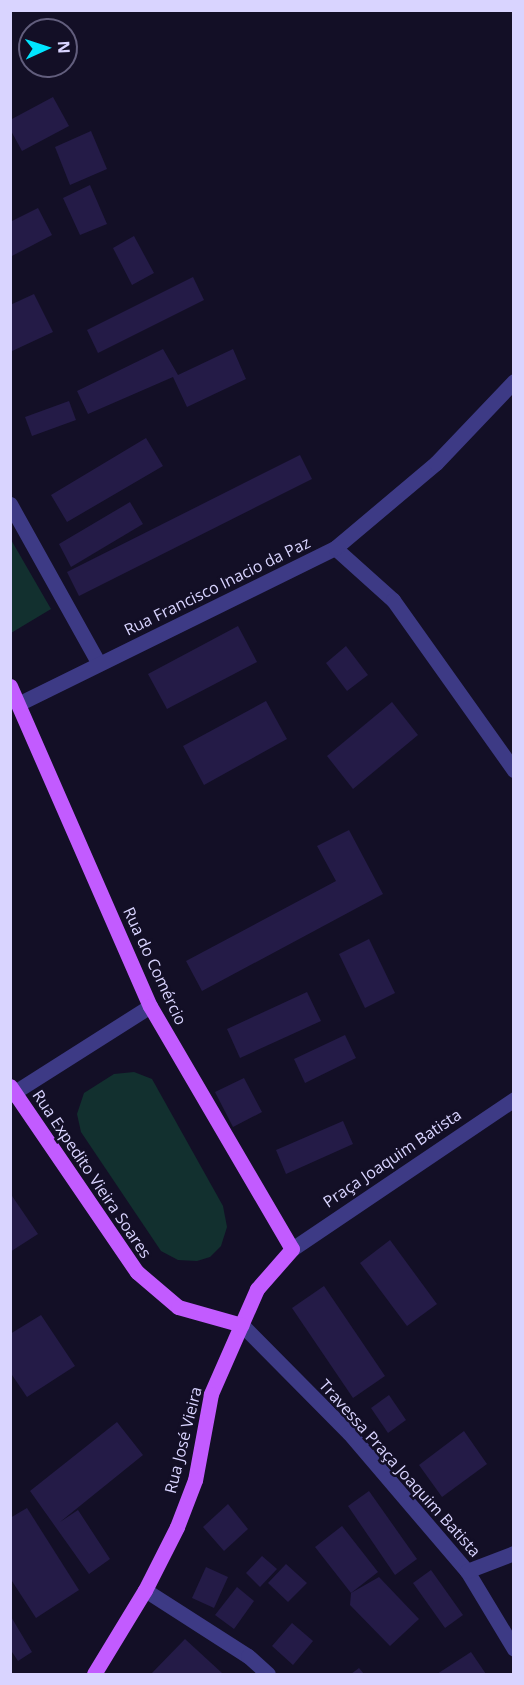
<!DOCTYPE html>
<meta charset="utf-8">
<style>
body{margin:0}
#map{position:relative;width:524px;height:1685px;overflow:hidden;background:#130f26;font-family:"Open Sans",sans-serif}
div>[style]{position:absolute}
.green>*{inset:0;background:#12302f}
.building>*{inset:0;background:#241b47}
.minor>*{height:15px;margin:-7.5px;padding:0 7.5px;transform-origin:7.5px;border-radius:7.5px;background:#3d3a85}
.major>*{height:15px;margin:-7.5px;padding:0 7.5px;transform-origin:7.5px;border-radius:7.5px;background:#c25bff}
span{translate:-50% -50%;white-space:nowrap;text-align:center;line-height:1.15;-webkit-text-stroke:5px #130f26;paint-order:stroke}
.street-label{font-size:16px;color:#d9d4ff}
.frame{position:absolute;inset:0;border:12px solid #d9d4ff;pointer-events:none}
.north{position:absolute;left:18px;top:18px;width:60px;height:60px;box-sizing:border-box;background:#130f26;border:2px solid #625e7d;border-radius:50%;rotate:87deg;font-size:16px;font-weight:700;line-height:24px;text-align:center;color:#d9d4ff}
.north::after{content:'';display:block;margin:auto;width:21px;height:27px;background:#00e5ff;clip-path:polygon(50% 0,100% 100%,50% 72%,0 100%)}
</style>
<div id="map">
<div class="green">
<div style="clip-path:polygon(10px 538px,51px 609px,11px 633px,10px 633px)"></div>
<div style="clip-path:polygon(134px 1072px,152px 1079px,223px 1206px,227px 1227px,221px 1246px,210px 1257px,197px 1261px,178px 1260px,161px 1251px,81px 1132px,77px 1114px,84px 1093px,114px 1074px)"></div>
</div>
<div class="building">
<div style="clip-path:polygon(53px 97px,69px 126px,22px 151px,10px 129px,10px 120px)"></div>
<div style="clip-path:polygon(91px 131px,107px 169px,70px 185px,55px 147px)"></div>
<div style="clip-path:polygon(90px 185px,107px 224px,80px 235px,63px 198px)"></div>
<div style="clip-path:polygon(38px 208px,52px 235px,10px 257px,10px 222px)"></div>
<div style="clip-path:polygon(134px 236px,154px 273px,132px 285px,113px 248px)"></div>
<div style="clip-path:polygon(193px 277px,204px 300px,98px 353px,87px 330px)"></div>
<div style="clip-path:polygon(34px 294px,53px 332px,10px 352px,10px 305px)"></div>
<div style="clip-path:polygon(163px 349px,178px 375px,233px 349px,246px 379px,187px 407px,173px 377px,88px 414px,77px 391px)"></div>
<div style="clip-path:polygon(69px 401px,76px 420px,32px 436px,25px 417px)"></div>
<div style="clip-path:polygon(146px 438px,163px 466px,67px 522px,51px 495px)"></div>
<div style="clip-path:polygon(300px 455px,312px 479px,79px 596px,67px 572px)"></div>
<div style="clip-path:polygon(130px 502px,143px 524px,71px 567px,59px 544px)"></div>
<div style="clip-path:polygon(238px 626px,257px 662px,167px 709px,148px 674px)"></div>
<div style="clip-path:polygon(346px 646px,368px 675px,347px 691px,326px 663px)"></div>
<div style="clip-path:polygon(266px 701px,287px 739px,204px 785px,183px 746px)"></div>
<div style="clip-path:polygon(392px 702px,418px 735px,353px 789px,327px 756px)"></div>
<div style="clip-path:polygon(349px 830px,383px 894px,202px 991px,186px 961px,336px 881px,317px 846px)"></div>
<div style="clip-path:polygon(369px 939px,395px 993px,365px 1008px,339px 954px)"></div>
<div style="clip-path:polygon(307px 992px,321px 1021px,240px 1058px,227px 1029px)"></div>
<div style="clip-path:polygon(345px 1035px,356px 1058px,305px 1083px,294px 1059px)"></div>
<div style="clip-path:polygon(244px 1078px,262px 1112px,233px 1127px,215px 1092px)"></div>
<div style="clip-path:polygon(343px 1121px,353px 1144px,286px 1174px,276px 1150px)"></div>
<div style="clip-path:polygon(10px 1193px,38px 1234px,10px 1252px)"></div>
<div style="clip-path:polygon(390px 1240px,437px 1304px,407px 1326px,360px 1263px)"></div>
<div style="clip-path:polygon(324px 1286px,385px 1376px,353px 1398px,292px 1308px)"></div>
<div style="clip-path:polygon(41px 1315px,75px 1366px,27px 1397px,10px 1372px,10px 1334px)"></div>
<div style="clip-path:polygon(389px 1395px,406px 1420px,388px 1433px,371px 1408px)"></div>
<div style="clip-path:polygon(117px 1422px,143px 1455px,60px 1522px,78px 1510px,110px 1559px,89px 1574px,30px 1491px)"></div>
<div style="clip-path:polygon(464px 1431px,487px 1464px,442px 1497px,419px 1465px)"></div>
<div style="clip-path:polygon(369px 1491px,417px 1559px,395px 1575px,348px 1506px)"></div>
<div style="clip-path:polygon(228px 1504px,248px 1529px,224px 1551px,203px 1527px)"></div>
<div style="clip-path:polygon(27px 1508px,79px 1590px,36px 1618px,10px 1578px,10px 1518px)"></div>
<div style="clip-path:polygon(342px 1526px,378px 1572px,351px 1593px,315px 1547px)"></div>
<div style="clip-path:polygon(262px 1556px,277px 1569px,260px 1587px,246px 1573px)"></div>
<div style="clip-path:polygon(286px 1564px,307px 1583px,288px 1602px,268px 1583px)"></div>
<div style="clip-path:polygon(206px 1567px,228px 1577px,214px 1608px,192px 1598px)"></div>
<div style="clip-path:polygon(431px 1570px,463px 1615px,445px 1628px,413px 1583px)"></div>
<div style="clip-path:polygon(379px 1577px,419px 1619px,390px 1646px,350px 1605px,351px 1593px)"></div>
<div style="clip-path:polygon(237px 1587px,254px 1601px,234px 1629px,215px 1615px)"></div>
<div style="clip-path:polygon(10px 1615px,32px 1652px,18px 1661px,10px 1649px)"></div>
<div style="clip-path:polygon(292px 1623px,313px 1641px,293px 1665px,272px 1646px)"></div>
<div style="clip-path:polygon(185px 1639px,222px 1673px,220px 1674px,151px 1674px)"></div>
<div style="clip-path:polygon(471px 1652px,486px 1674px,437px 1674px)"></div>
<div style="clip-path:polygon(359px 1668px,364px 1674px,351px 1674px)"></div>
</div>
<div class="minor">
<div style="left:10px;top:504px;width:181px;rotate:60.9deg"></div>
<div style="left:335px;top:548px;width:78px;rotate:41.9deg"></div>
<div style="left:393px;top:600px;width:209px;rotate:54.6deg"></div>
<div style="left:20px;top:703px;width:351px;rotate:-26.2deg"></div>
<div style="left:335px;top:548px;width:132px;rotate:-40.1deg"></div>
<div style="left:436px;top:463px;width:113px;rotate:-46.4deg"></div>
<div style="left:10px;top:1095px;width:166px;rotate:-32.4deg"></div>
<div style="left:292px;top:1249px;width:268px;rotate:-34deg"></div>
<div style="left:242px;top:1325px;width:152px;rotate:45.3deg"></div>
<div style="left:349px;top:1433px;width:182px;rotate:49.5deg"></div>
<div style="left:467px;top:1571px;width:91px;rotate:58.9deg"></div>
<div style="left:467px;top:1571px;width:50px;rotate:-21deg"></div>
<div style="left:145px;top:1590px;width:122px;rotate:32.7deg"></div>
<div style="left:248px;top:1656px;width:27px;rotate:42deg"></div>
</div>
<div class="major">
<div style="left:10px;top:686px;width:349px;rotate:66.4deg"></div>
<div style="left:150px;top:1006px;width:281px;rotate:59.7deg"></div>
<div style="left:292px;top:1249px;width:53px;rotate:131.2deg"></div>
<div style="left:257px;top:1289px;width:115px;rotate:113.7deg"></div>
<div style="left:211px;top:1394px;width:87px;rotate:100.5deg"></div>
<div style="left:195px;top:1480px;width:50px;rotate:111deg"></div>
<div style="left:177px;top:1527px;width:71px;rotate:116.9deg"></div>
<div style="left:145px;top:1590px;width:98px;rotate:121.3deg"></div>
<div style="left:10px;top:1086px;width:225px;rotate:55.7deg"></div>
<div style="left:137px;top:1272px;width:54px;rotate:40.5deg"></div>
<div style="left:178px;top:1307px;width:66px;rotate:15.7deg"></div>
</div>
<div class="street-label">
<span style="left:217px;top:586px;rotate:-26deg">Rua Francisco Inacio da Paz</span>
<span style="left:155px;top:966px;rotate:65deg">Rua do Comércio</span>
<span style="left:392px;top:1158px;rotate:-34deg">Praça Joaquim Batista</span>
<span style="left:92px;top:1174px;rotate:56deg">Rua Expedito Vieira Soares</span>
<span style="left:183px;top:1440px;rotate:-76deg">Rua José Vieira</span>
<span style="left:400px;top:1468px;rotate:48deg">Travessa Praça Joaquim Batista</span>
</div>
<div class="frame"></div>
<div class="north">N</div>
</div>
